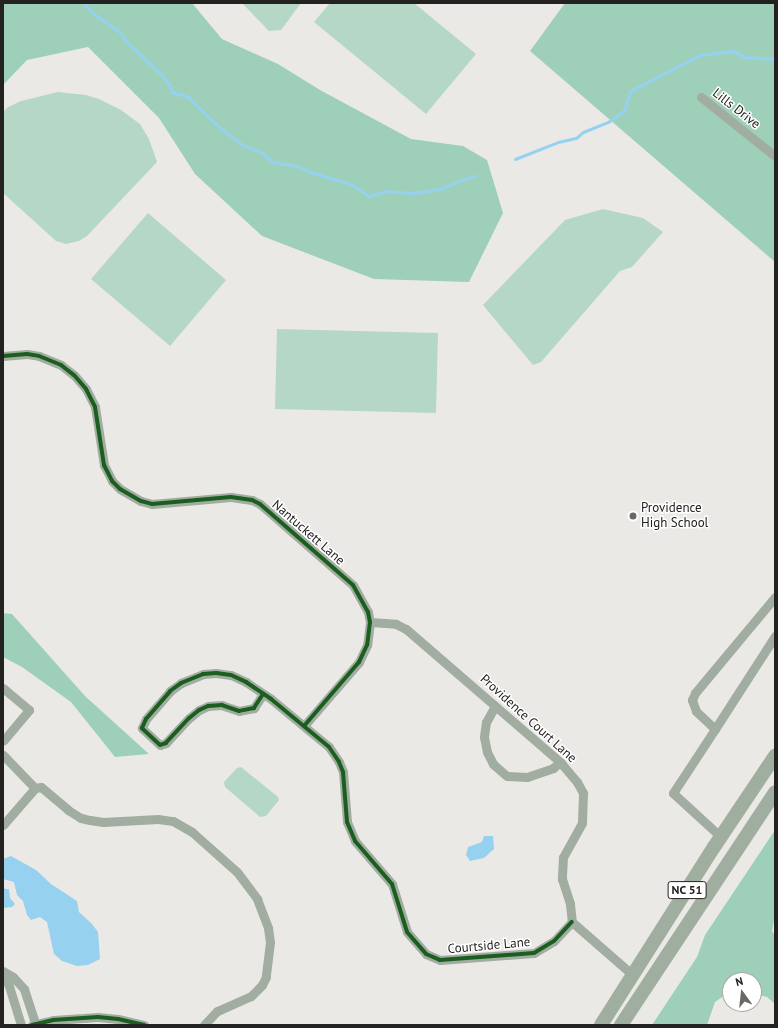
<!DOCTYPE html>
<style>
body{margin:0}
#map{position:relative;width:778px;height:1028px;overflow:hidden;background:#ebe9e6;font-family:"PT Sans",sans-serif}
div>[style]{position:absolute}
.green>*{inset:0;background:#b4d7c6}
.forest>*{inset:0;background:#9ed0b9}
.water>*{inset:0;background:#96d1f0}
.stream>*{height:3px;margin:-1.5px;padding:0 1.5px;transform-origin:1.5px;border-radius:1.5px;background:#96d1f0}
.minor>*{height:9px;margin:-4.5px;padding:0 4.5px;transform-origin:4.5px;border-radius:4.5px;background:#a1ada0}
.primary>*{height:14px;margin:-7px;padding:0 7px;transform-origin:7px;border-radius:7px;background:#a0aea0}
.cycleway>*{height:4px;margin:-2px;padding:0 2px;transform-origin:2px;border-radius:2px;background:#1b5e20}
.dots>*{width:11px;height:11px;translate:-50% -50%;box-sizing:border-box;border:2px solid #fff;border-radius:50%}
span{translate:-50% -50%;white-space:nowrap;text-align:center;line-height:1.15;-webkit-text-stroke:3px #fff;paint-order:stroke}
.shield-label span{padding:1px 3px;background:#fff;border:1px solid;border-radius:3px;-webkit-text-stroke-width:0}
.shield-label{font-size:12px;color:#242220;font-weight:700}
.street-label{font-size:13px;color:#242220}
.poi-label{font-size:13px;color:#242220}
.left{translate:0 -50%;text-align:left}
.frame{position:absolute;inset:0;border:4px solid #242220;pointer-events:none}
.north{position:absolute;left:722px;top:972px;width:40px;height:40px;box-sizing:border-box;background:#fff;border:1px solid #a7a7a6;border-radius:50%;rotate:345deg;font-size:11px;font-weight:700;line-height:16px;text-align:center;color:#242220}
.north::after{content:'';display:block;margin:auto;width:14px;height:18px;background:#6a6865;clip-path:polygon(50% 0,100% 100%,50% 72%,0 100%)}
</style>
<div id="map">
<div class="green">
<div style="clip-path:polygon(242px 3px,301px 3px,281px 30px,269px 31px)"></div>
<div style="clip-path:polygon(330px 3px,414px 3px,476px 54px,426px 114px,314px 22px)"></div>
<div style="clip-path:polygon(58px 92px,86px 95px,99px 99px,121px 110px,140px 124px,149px 139px,157px 162px,87px 236px,79px 241px,66px 244px,56px 241px,3px 193px,3px 112px,8px 107px,21px 101px)"></div>
<div style="clip-path:polygon(603px 209px,643px 218px,663px 232px,632px 267px,620px 271px,541px 362px,533px 365px,483px 305px,565px 220px)"></div>
<div style="clip-path:polygon(148px 213px,226px 280px,170px 346px,91px 279px)"></div>
<div style="clip-path:polygon(277px 329px,438px 333px,436px 413px,275px 409px)"></div>
<div style="clip-path:polygon(241px 767px,278px 797px,279px 800px,266px 816px,260px 817px,225px 787px,224px 782px,237px 768px)"></div>
</div>
<div class="forest">
<div style="clip-path:polygon(3px 3px,192px 3px,222px 39px,278px 64px,320px 90px,411px 139px,463px 146px,487px 160px,503px 213px,469px 282px,374px 279px,262px 236px,195px 174px,159px 118px,88px 47px,27px 60px,3px 85px)"></div>
<div style="clip-path:polygon(565px 3px,775px 3px,775px 262px,530px 51px)"></div>
<div style="clip-path:polygon(3px 613px,12px 614px,85px 696px,149px 754px,115px 757px,71px 702px,22px 667px,3px 657px)"></div>
<div style="clip-path:polygon(775px 830px,775px 914px,772px 931px,775px 935px,775px 1004px,767px 997px,754px 994px,754px 980px,730px 980px,730px 994px,725px 995px,715px 1002px,707px 1025px,652px 1025px,697px 957px,705px 935px)"></div>
</div>
<div class="water">
<div style="clip-path:polygon(484px 836px,493px 836px,494px 849px,484px 858px,470px 861px,466px 855px,468px 847px,482px 842px)"></div>
<div style="clip-path:polygon(11px 856px,36px 870px,51px 884px,77px 901px,79px 912px,92px 924px,98px 932px,100px 959px,88px 965px,77px 966px,62px 961px,54px 954px,47px 922px,40px 917px,31px 920px,27px 915px,23px 901px,17px 895px,14px 882px,3px 879px,3px 859px)"></div>
<div style="clip-path:polygon(3px 886px,5px 889px,9px 889px,10px 898px,15px 904px,12px 907px,3px 908px)"></div>
</div>
<div class="stream">
<div style="left:84px;top:3px;width:11px;rotate:52deg"></div>
<div style="left:91px;top:12px;width:35px;rotate:35deg"></div>
<div style="left:120px;top:32px;width:11px;rotate:56deg"></div>
<div style="left:126px;top:41px;width:50px;rotate:43.4deg"></div>
<div style="left:162px;top:75px;width:11px;rotate:52deg"></div>
<div style="left:169px;top:84px;width:9px;rotate:69deg"></div>
<div style="left:172px;top:92px;width:17px;rotate:17deg"></div>
<div style="left:188px;top:97px;width:42px;rotate:44deg"></div>
<div style="left:218px;top:126px;width:29px;rotate:38deg"></div>
<div style="left:241px;top:144px;width:25px;rotate:23deg"></div>
<div style="left:264px;top:154px;width:11px;rotate:45deg"></div>
<div style="left:272px;top:162px;width:25px;rotate:9deg"></div>
<div style="left:297px;top:166px;width:14px;rotate:25deg"></div>
<div style="left:310px;top:172px;width:43px;rotate:16.3deg"></div>
<div style="left:351px;top:184px;width:22px;rotate:34deg"></div>
<div style="left:369px;top:196px;width:18px;rotate:-16deg"></div>
<div style="left:386px;top:191px;width:27px;rotate:4deg"></div>
<div style="left:413px;top:193px;width:28px;rotate:-8deg"></div>
<div style="left:441px;top:189px;width:22px;rotate:-24deg"></div>
<div style="left:461px;top:180px;width:15px;rotate:-16deg"></div>
<div style="left:515px;top:159px;width:46px;rotate:-21.6deg"></div>
<div style="left:558px;top:142px;width:18px;rotate:-13deg"></div>
<div style="left:576px;top:138px;width:9px;rotate:-41deg"></div>
<div style="left:583px;top:132px;width:27px;rotate:-22deg"></div>
<div style="left:608px;top:122px;width:19px;rotate:-35deg"></div>
<div style="left:624px;top:111px;width:21px;rotate:-73deg"></div>
<div style="left:630px;top:91px;width:79px;rotate:-27.2deg"></div>
<div style="left:700px;top:55px;width:33px;rotate:-7deg"></div>
<div style="left:733px;top:51px;width:13px;rotate:27deg"></div>
<div style="left:745px;top:57px;width:30px;rotate:4deg"></div>
</div>
<div class="minor">
<div style="left:701px;top:97px;width:95px;rotate:38.6deg"></div>
<div style="left:3px;top:356px;width:24px;rotate:-5deg"></div>
<div style="left:27px;top:354px;width:12px;rotate:9deg"></div>
<div style="left:39px;top:356px;width:24px;rotate:22deg"></div>
<div style="left:61px;top:365px;width:16px;rotate:38deg"></div>
<div style="left:74px;top:375px;width:18px;rotate:49deg"></div>
<div style="left:86px;top:389px;width:20px;rotate:63deg"></div>
<div style="left:95px;top:407px;width:59px;rotate:81.2deg"></div>
<div style="left:104px;top:465px;width:18px;rotate:63deg"></div>
<div style="left:112px;top:481px;width:11px;rotate:45deg"></div>
<div style="left:120px;top:489px;width:24px;rotate:30deg"></div>
<div style="left:141px;top:501px;width:11px;rotate:15deg"></div>
<div style="left:152px;top:504px;width:79px;rotate:-5.1deg"></div>
<div style="left:231px;top:497px;width:21px;rotate:8deg"></div>
<div style="left:252px;top:500px;width:9px;rotate:27deg"></div>
<div style="left:260px;top:504px;width:123px;rotate:41.1deg"></div>
<div style="left:353px;top:585px;width:31px;rotate:61deg"></div>
<div style="left:368px;top:612px;width:10px;rotate:79deg"></div>
<div style="left:370px;top:622px;width:23px;rotate:97deg"></div>
<div style="left:367px;top:645px;width:19px;rotate:115deg"></div>
<div style="left:359px;top:662px;width:84px;rotate:130.7deg"></div>
<div style="left:370px;top:622px;width:26px;rotate:4deg"></div>
<div style="left:396px;top:624px;width:11px;rotate:27deg"></div>
<div style="left:406px;top:629px;width:205px;rotate:40.8deg"></div>
<div style="left:561px;top:763px;width:25px;rotate:50deg"></div>
<div style="left:577px;top:782px;width:13px;rotate:61deg"></div>
<div style="left:583px;top:793px;width:30px;rotate:92deg"></div>
<div style="left:582px;top:823px;width:39px;rotate:119deg"></div>
<div style="left:563px;top:857px;width:22px;rotate:93deg"></div>
<div style="left:562px;top:879px;width:26px;rotate:72deg"></div>
<div style="left:570px;top:904px;width:18px;rotate:84deg"></div>
<div style="left:572px;top:922px;width:82px;rotate:41.1deg"></div>
<div style="left:3px;top:688px;width:34px;rotate:40deg"></div>
<div style="left:29px;top:710px;width:40px;rotate:130deg"></div>
<div style="left:263px;top:694px;width:17px;rotate:123deg"></div>
<div style="left:254px;top:708px;width:15px;rotate:169deg"></div>
<div style="left:239px;top:711px;width:18px;rotate:-161deg"></div>
<div style="left:222px;top:705px;width:14px;rotate:176deg"></div>
<div style="left:208px;top:706px;width:10px;rotate:156deg"></div>
<div style="left:199px;top:710px;width:13px;rotate:141deg"></div>
<div style="left:189px;top:718px;width:34px;rotate:133deg"></div>
<div style="left:166px;top:743px;width:6px;rotate:162deg"></div>
<div style="left:160px;top:745px;width:25px;rotate:-137deg"></div>
<div style="left:142px;top:728px;width:10px;rotate:-66deg"></div>
<div style="left:146px;top:719px;width:37px;rotate:-49deg"></div>
<div style="left:170px;top:691px;width:14px;rotate:-36deg"></div>
<div style="left:181px;top:683px;width:24px;rotate:-22deg"></div>
<div style="left:203px;top:674px;width:13px;rotate:-4deg"></div>
<div style="left:216px;top:673px;width:15px;rotate:8deg"></div>
<div style="left:231px;top:675px;width:17px;rotate:25deg"></div>
<div style="left:246px;top:682px;width:30px;rotate:34deg"></div>
<div style="left:271px;top:699px;width:75px;rotate:39.6deg"></div>
<div style="left:329px;top:747px;width:18px;rotate:56deg"></div>
<div style="left:339px;top:762px;width:11px;rotate:68deg"></div>
<div style="left:343px;top:772px;width:50px;rotate:85.4deg"></div>
<div style="left:347px;top:822px;width:21px;rotate:67deg"></div>
<div style="left:355px;top:841px;width:57px;rotate:49.3deg"></div>
<div style="left:392px;top:884px;width:50px;rotate:72.6deg"></div>
<div style="left:407px;top:932px;width:29px;rotate:49deg"></div>
<div style="left:426px;top:954px;width:15px;rotate:23deg"></div>
<div style="left:440px;top:960px;width:94px;rotate:-4.3deg"></div>
<div style="left:534px;top:953px;width:23px;rotate:-31deg"></div>
<div style="left:554px;top:941px;width:26px;rotate:-47deg"></div>
<div style="left:495px;top:706px;width:18px;rotate:119deg"></div>
<div style="left:486px;top:722px;width:15px;rotate:98deg"></div>
<div style="left:484px;top:737px;width:15px;rotate:79deg"></div>
<div style="left:487px;top:752px;width:13px;rotate:63deg"></div>
<div style="left:493px;top:764px;width:18px;rotate:41deg"></div>
<div style="left:507px;top:776px;width:20px;rotate:3deg"></div>
<div style="left:527px;top:777px;width:28px;rotate:-19deg"></div>
<div style="left:553px;top:768px;width:9px;rotate:-41deg"></div>
<div style="left:715px;top:729px;width:111px;rotate:-57.2deg"></div>
<div style="left:3px;top:755px;width:46px;rotate:45.9deg"></div>
<div style="left:3px;top:825px;width:49px;rotate:-49.1deg"></div>
<div style="left:35px;top:788px;width:6px;rotate:-9deg"></div>
<div style="left:41px;top:787px;width:35px;rotate:40deg"></div>
<div style="left:68px;top:810px;width:15px;rotate:32deg"></div>
<div style="left:81px;top:818px;width:9px;rotate:13deg"></div>
<div style="left:90px;top:820px;width:13px;rotate:9deg"></div>
<div style="left:103px;top:822px;width:55px;rotate:-3.1deg"></div>
<div style="left:158px;top:819px;width:15px;rotate:8deg"></div>
<div style="left:173px;top:821px;width:22px;rotate:30deg"></div>
<div style="left:192px;top:832px;width:60px;rotate:41.6deg"></div>
<div style="left:237px;top:872px;width:34px;rotate:53deg"></div>
<div style="left:257px;top:899px;width:31px;rotate:69deg"></div>
<div style="left:268px;top:928px;width:14px;rotate:82deg"></div>
<div style="left:270px;top:942px;width:35px;rotate:97deg"></div>
<div style="left:266px;top:977px;width:9px;rotate:117deg"></div>
<div style="left:262px;top:985px;width:16px;rotate:135deg"></div>
<div style="left:251px;top:996px;width:37px;rotate:156deg"></div>
<div style="left:217px;top:1011px;width:19px;rotate:133deg"></div>
<div style="left:721px;top:837px;width:65px;rotate:-137.5deg"></div>
<div style="left:673px;top:793px;width:77px;rotate:-56.7deg"></div>
<div style="left:715px;top:729px;width:26px;rotate:-137deg"></div>
<div style="left:696px;top:711px;width:12px;rotate:-110deg"></div>
<div style="left:692px;top:700px;width:8px;rotate:-67deg"></div>
<div style="left:695px;top:693px;width:125px;rotate:-50.2deg"></div>
<div style="left:3px;top:971px;width:12px;rotate:31deg"></div>
<div style="left:13px;top:977px;width:16px;rotate:47deg"></div>
<div style="left:24px;top:989px;width:38px;rotate:72deg"></div>
<div style="left:3px;top:974px;width:13px;rotate:63deg"></div>
<div style="left:9px;top:986px;width:41px;rotate:72.9deg"></div>
<div style="left:32px;top:1025px;width:22px;rotate:-13deg"></div>
<div style="left:53px;top:1020px;width:45px;rotate:-3.8deg"></div>
<div style="left:98px;top:1017px;width:20px;rotate:6deg"></div>
<div style="left:118px;top:1019px;width:27px;rotate:13deg"></div>
</div>
<div class="primary">
<div style="left:601px;top:1025px;width:211px;rotate:-57.6deg"></div>
<div style="left:714px;top:847px;width:110px;rotate:-56.2deg"></div>
<div style="left:621px;top:1025px;width:279px;rotate:-56.5deg"></div>
</div>
<div class="cycleway">
<div style="left:3px;top:356px;width:24px;rotate:-5deg"></div>
<div style="left:27px;top:354px;width:12px;rotate:9deg"></div>
<div style="left:39px;top:356px;width:24px;rotate:22deg"></div>
<div style="left:61px;top:365px;width:16px;rotate:38deg"></div>
<div style="left:74px;top:375px;width:18px;rotate:49deg"></div>
<div style="left:86px;top:389px;width:20px;rotate:63deg"></div>
<div style="left:95px;top:407px;width:59px;rotate:81.2deg"></div>
<div style="left:104px;top:465px;width:18px;rotate:63deg"></div>
<div style="left:112px;top:481px;width:11px;rotate:45deg"></div>
<div style="left:120px;top:489px;width:24px;rotate:30deg"></div>
<div style="left:141px;top:501px;width:11px;rotate:15deg"></div>
<div style="left:152px;top:504px;width:79px;rotate:-5.1deg"></div>
<div style="left:231px;top:497px;width:21px;rotate:8deg"></div>
<div style="left:252px;top:500px;width:9px;rotate:27deg"></div>
<div style="left:260px;top:504px;width:123px;rotate:41.1deg"></div>
<div style="left:353px;top:585px;width:31px;rotate:61deg"></div>
<div style="left:368px;top:612px;width:10px;rotate:79deg"></div>
<div style="left:370px;top:622px;width:23px;rotate:97deg"></div>
<div style="left:367px;top:645px;width:19px;rotate:115deg"></div>
<div style="left:359px;top:662px;width:84px;rotate:130.7deg"></div>
<div style="left:263px;top:694px;width:17px;rotate:123deg"></div>
<div style="left:254px;top:708px;width:15px;rotate:169deg"></div>
<div style="left:239px;top:711px;width:18px;rotate:-161deg"></div>
<div style="left:222px;top:705px;width:14px;rotate:176deg"></div>
<div style="left:208px;top:706px;width:10px;rotate:156deg"></div>
<div style="left:199px;top:710px;width:13px;rotate:141deg"></div>
<div style="left:189px;top:718px;width:34px;rotate:133deg"></div>
<div style="left:166px;top:743px;width:6px;rotate:162deg"></div>
<div style="left:160px;top:745px;width:25px;rotate:-137deg"></div>
<div style="left:142px;top:728px;width:10px;rotate:-66deg"></div>
<div style="left:146px;top:719px;width:37px;rotate:-49deg"></div>
<div style="left:170px;top:691px;width:14px;rotate:-36deg"></div>
<div style="left:181px;top:683px;width:24px;rotate:-22deg"></div>
<div style="left:203px;top:674px;width:13px;rotate:-4deg"></div>
<div style="left:216px;top:673px;width:15px;rotate:8deg"></div>
<div style="left:231px;top:675px;width:17px;rotate:25deg"></div>
<div style="left:246px;top:682px;width:30px;rotate:34deg"></div>
<div style="left:271px;top:699px;width:75px;rotate:39.6deg"></div>
<div style="left:329px;top:747px;width:18px;rotate:56deg"></div>
<div style="left:339px;top:762px;width:11px;rotate:68deg"></div>
<div style="left:343px;top:772px;width:50px;rotate:85.4deg"></div>
<div style="left:347px;top:822px;width:21px;rotate:67deg"></div>
<div style="left:355px;top:841px;width:57px;rotate:49.3deg"></div>
<div style="left:392px;top:884px;width:50px;rotate:72.6deg"></div>
<div style="left:407px;top:932px;width:29px;rotate:49deg"></div>
<div style="left:426px;top:954px;width:15px;rotate:23deg"></div>
<div style="left:440px;top:960px;width:94px;rotate:-4.3deg"></div>
<div style="left:534px;top:953px;width:23px;rotate:-31deg"></div>
<div style="left:554px;top:941px;width:26px;rotate:-47deg"></div>
<div style="left:32px;top:1025px;width:22px;rotate:-13deg"></div>
<div style="left:53px;top:1020px;width:45px;rotate:-3.8deg"></div>
<div style="left:98px;top:1017px;width:20px;rotate:6deg"></div>
<div style="left:118px;top:1019px;width:27px;rotate:13deg"></div>
</div>
<div class="dots">
<div style="left:633px;top:516px;background:#6a6865"></div>
</div>
<div class="shield-label">
<span style="left:687px;top:890px">NC 51</span>
</div>
<div class="street-label">
<span style="left:736px;top:109px;rotate:38deg">Lills Drive</span>
<span style="left:308px;top:533px;rotate:41deg">Nantuckett Lane</span>
<span style="left:528px;top:719px;rotate:42deg">Providence Court Lane</span>
<span style="left:489px;top:946px;rotate:-5deg">Courtside Lane</span>
</div>
<div class="poi-label">
<span class="left" style="left:641px;top:516px">Providence<br>High School</span>
</div>
<div class="frame"></div>
<div class="north">N</div>
</div>
